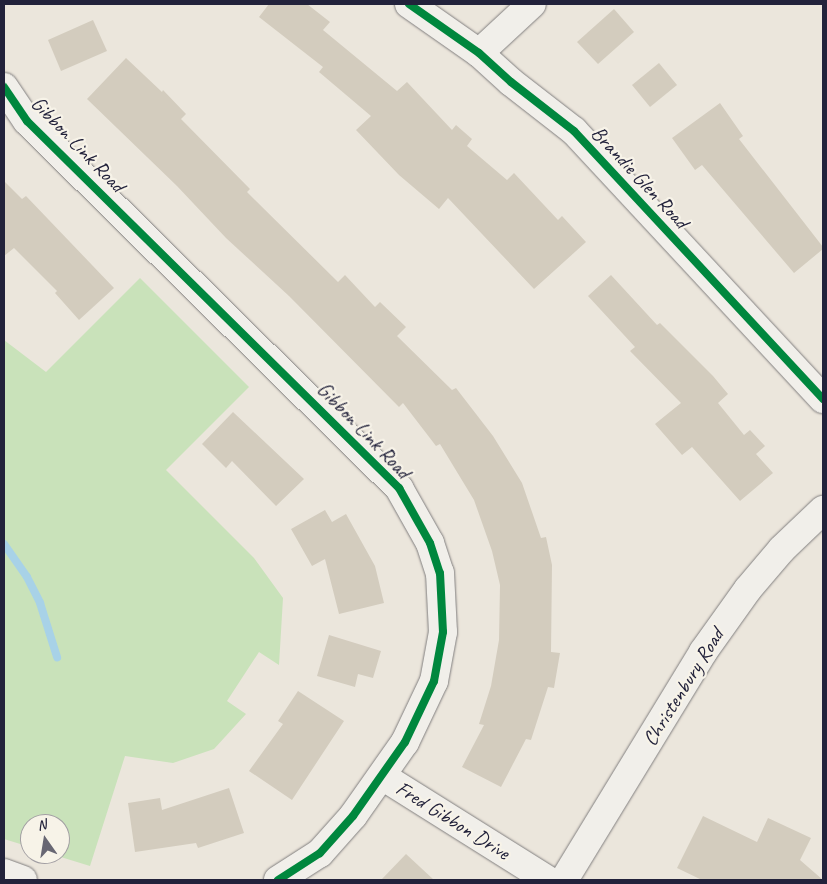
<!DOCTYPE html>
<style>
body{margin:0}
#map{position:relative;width:827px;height:884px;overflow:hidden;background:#ebe6dc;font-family:Caveat,sans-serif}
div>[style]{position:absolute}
.green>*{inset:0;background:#c9e2ba}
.stream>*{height:8px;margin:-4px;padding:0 4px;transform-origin:4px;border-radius:4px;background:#a8d2e7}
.building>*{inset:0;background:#d3ccbe}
.roads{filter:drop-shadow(0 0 1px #817f7f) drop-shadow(0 0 1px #817f7f)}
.minor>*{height:28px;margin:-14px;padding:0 14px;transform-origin:14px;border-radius:14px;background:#f1efea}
.cycleway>*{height:8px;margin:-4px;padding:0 4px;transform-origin:4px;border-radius:4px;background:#00873e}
span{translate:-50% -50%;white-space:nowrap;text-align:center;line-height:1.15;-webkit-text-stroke:4.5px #f7f3e8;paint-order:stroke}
.street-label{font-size:21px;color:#22223b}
.frame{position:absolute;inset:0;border:5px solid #22223b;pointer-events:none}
.north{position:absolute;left:20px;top:814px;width:50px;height:50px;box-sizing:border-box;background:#f7f3e8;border:1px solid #a29fa3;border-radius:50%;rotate:347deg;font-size:14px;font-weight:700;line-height:20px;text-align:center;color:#22223b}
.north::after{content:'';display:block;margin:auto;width:18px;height:22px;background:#686773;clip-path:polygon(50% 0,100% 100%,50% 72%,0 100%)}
</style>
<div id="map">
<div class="green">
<div style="clip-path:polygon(140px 278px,249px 387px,166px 470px,254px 558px,283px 598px,279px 665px,259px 652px,227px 701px,246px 714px,214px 749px,173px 763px,125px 756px,90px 866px,51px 854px,60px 854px,60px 824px,30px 824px,30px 847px,4px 839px,4px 340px,46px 372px)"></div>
</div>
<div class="stream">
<div style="left:4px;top:544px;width:40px;rotate:55.1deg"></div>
<div style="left:27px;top:577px;width:29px;rotate:63deg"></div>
<div style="left:40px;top:603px;width:57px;rotate:72.5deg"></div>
</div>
<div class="building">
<div style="clip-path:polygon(269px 4px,307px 4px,330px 22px,323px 30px,397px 91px,407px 82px,452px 130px,456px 125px,472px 139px,467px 146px,507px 180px,514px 173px,558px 220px,562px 216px,586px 242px,534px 289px,448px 198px,439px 209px,399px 175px,356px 130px,371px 116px,319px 72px,323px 67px,259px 17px)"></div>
<div style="clip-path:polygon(614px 9px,634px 32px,598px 64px,577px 42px)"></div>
<div style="clip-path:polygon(93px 20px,107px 51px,61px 71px,48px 40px)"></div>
<div style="clip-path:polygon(126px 58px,162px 92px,163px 90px,186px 114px,181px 119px,250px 189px,247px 192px,338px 282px,345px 275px,375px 307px,380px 302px,406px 327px,397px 336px,452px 390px,456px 388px,493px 436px,522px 483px,541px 538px,546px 537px,552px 565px,551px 652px,560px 653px,554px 688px,548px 687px,531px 740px,526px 739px,501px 787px,462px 767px,484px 725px,479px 724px,491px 686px,499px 640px,500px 585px,492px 551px,474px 500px,440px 444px,436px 446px,403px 403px,399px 407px,289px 296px,226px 238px,177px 186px,87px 99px)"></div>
<div style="clip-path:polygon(659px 63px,677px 85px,650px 107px,632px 85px)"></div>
<div style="clip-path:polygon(720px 103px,743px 136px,739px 139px,823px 247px,823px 249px,794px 273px,702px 165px,695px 170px,672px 138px)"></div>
<div style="clip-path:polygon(4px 181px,22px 199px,26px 196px,114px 288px,79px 320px,55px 293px,57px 291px,14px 248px,4px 256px)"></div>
<div style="clip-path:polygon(611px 275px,657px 325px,660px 323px,713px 376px,728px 394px,718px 403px,744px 435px,750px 430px,765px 446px,756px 454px,773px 473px,740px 501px,692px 447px,682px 455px,655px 424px,681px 403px,630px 351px,635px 347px,588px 296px)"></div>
<div style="clip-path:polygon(233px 412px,304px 479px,276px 506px,232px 461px,226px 468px,202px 444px)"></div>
<div style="clip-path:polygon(325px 510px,332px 522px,346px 514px,375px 566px,384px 603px,339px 614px,325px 559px,312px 566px,291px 529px)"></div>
<div style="clip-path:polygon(329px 635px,381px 651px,373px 678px,358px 674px,355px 687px,317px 676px)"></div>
<div style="clip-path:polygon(298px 691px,344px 721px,292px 800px,249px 771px,283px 724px,278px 721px)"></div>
<div style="clip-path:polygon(229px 788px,244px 833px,198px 848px,196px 843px,135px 852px,128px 803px,160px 798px,162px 810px)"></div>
<div style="clip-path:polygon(703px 816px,757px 842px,768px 818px,811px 838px,800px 860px,823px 880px,702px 880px,677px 868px)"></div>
<div style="clip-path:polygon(406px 854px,434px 880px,381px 880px)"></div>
</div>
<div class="roads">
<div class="minor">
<div style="left:409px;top:4px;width:85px;rotate:35deg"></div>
<div style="left:479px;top:53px;width:43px;rotate:42.2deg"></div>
<div style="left:511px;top:82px;width:80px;rotate:37.9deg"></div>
<div style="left:574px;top:131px;width:366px;rotate:47.1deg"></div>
<div style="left:479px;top:53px;width:72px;rotate:-42.8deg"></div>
<div style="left:4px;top:87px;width:41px;rotate:55.9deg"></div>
<div style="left:27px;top:121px;width:523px;rotate:44.61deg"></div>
<div style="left:399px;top:488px;width:63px;rotate:60.6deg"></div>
<div style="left:430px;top:543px;width:32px;rotate:72deg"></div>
<div style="left:440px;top:573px;width:59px;rotate:87.1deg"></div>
<div style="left:443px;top:632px;width:50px;rotate:100.4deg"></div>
<div style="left:434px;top:681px;width:68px;rotate:115.4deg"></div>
<div style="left:405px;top:742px;width:90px;rotate:125.1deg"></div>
<div style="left:353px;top:816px;width:50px;rotate:131.7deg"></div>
<div style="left:320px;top:853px;width:50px;rotate:147.3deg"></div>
<div style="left:382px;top:776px;width:196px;rotate:32.1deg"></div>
<div style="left:4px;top:873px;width:20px;rotate:20deg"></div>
<div style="left:564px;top:880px;width:267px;rotate:-58.6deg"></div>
<div style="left:703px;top:652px;width:77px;rotate:-54.5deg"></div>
<div style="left:748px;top:589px;width:52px;rotate:-49.6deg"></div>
<div style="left:782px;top:549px;width:57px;rotate:-43.6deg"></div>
</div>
</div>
<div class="cycleway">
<div style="left:409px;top:4px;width:85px;rotate:35deg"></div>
<div style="left:479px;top:53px;width:43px;rotate:42.2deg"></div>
<div style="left:511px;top:82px;width:80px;rotate:37.9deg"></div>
<div style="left:574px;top:131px;width:366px;rotate:47.1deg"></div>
<div style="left:4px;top:87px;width:41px;rotate:55.9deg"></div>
<div style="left:27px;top:121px;width:523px;rotate:44.61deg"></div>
<div style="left:399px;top:488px;width:63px;rotate:60.6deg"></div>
<div style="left:430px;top:543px;width:32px;rotate:72deg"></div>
<div style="left:440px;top:573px;width:59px;rotate:87.1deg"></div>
<div style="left:443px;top:632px;width:50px;rotate:100.4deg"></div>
<div style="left:434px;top:681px;width:68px;rotate:115.4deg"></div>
<div style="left:405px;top:742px;width:90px;rotate:125.1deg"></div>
<div style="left:353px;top:816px;width:50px;rotate:131.7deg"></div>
<div style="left:320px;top:853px;width:50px;rotate:147.3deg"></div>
</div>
<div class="street-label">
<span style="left:78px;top:144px;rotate:46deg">Gibbon Link Road</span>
<span style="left:640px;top:177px;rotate:47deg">Brandie Glen Road</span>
<span style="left:364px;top:430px;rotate:46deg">Gibbon Link Road</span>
<span style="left:683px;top:687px;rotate:-58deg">Christenbury Road</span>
<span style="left:453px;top:820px;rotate:32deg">Fred Gibbon Drive</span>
</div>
<div class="frame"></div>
<div class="north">N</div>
</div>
